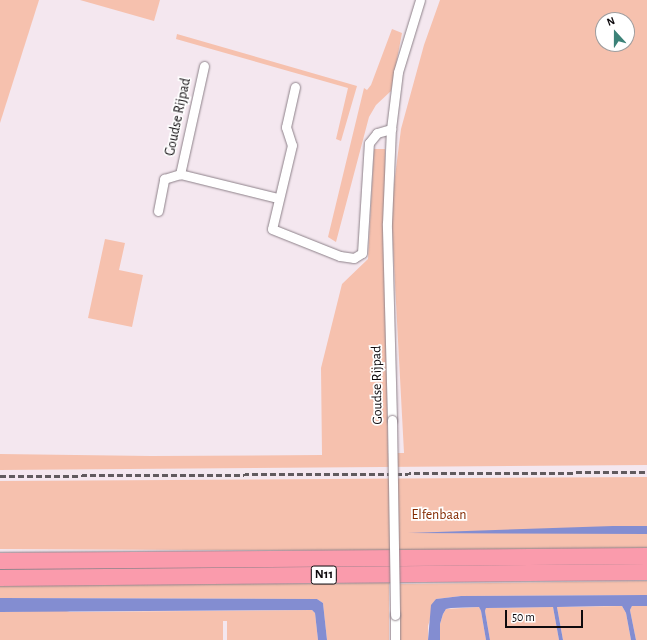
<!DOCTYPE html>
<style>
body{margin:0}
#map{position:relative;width:647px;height:640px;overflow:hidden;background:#f4e7ef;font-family:"Alegreya Sans",sans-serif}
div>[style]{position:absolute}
.green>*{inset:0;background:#f6c1ae}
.water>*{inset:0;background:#838dd1}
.roads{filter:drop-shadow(0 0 1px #8d8189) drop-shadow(0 0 1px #8d8189)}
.minor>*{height:9px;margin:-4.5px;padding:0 4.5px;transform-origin:4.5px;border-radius:4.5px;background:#fff}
.trunk>*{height:16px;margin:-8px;padding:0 8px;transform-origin:8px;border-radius:8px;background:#fa9bac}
.rail>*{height:3px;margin-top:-1.5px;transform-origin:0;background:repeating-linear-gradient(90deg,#615a5e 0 6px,transparent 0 9px)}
.bridges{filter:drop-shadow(0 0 1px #8d8189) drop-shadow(0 0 1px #8d8189)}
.minor-bridge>*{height:9px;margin:-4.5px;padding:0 4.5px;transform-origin:4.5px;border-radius:4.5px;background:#fff}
span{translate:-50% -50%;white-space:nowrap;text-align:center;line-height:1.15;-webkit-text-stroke:3.5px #fff;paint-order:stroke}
.shield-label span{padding:1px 3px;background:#fff;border:1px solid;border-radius:3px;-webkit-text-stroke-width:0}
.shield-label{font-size:13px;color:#0e0a0d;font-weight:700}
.street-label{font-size:14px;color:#0e0a0d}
.park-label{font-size:14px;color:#842a00}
.north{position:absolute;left:595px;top:12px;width:40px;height:40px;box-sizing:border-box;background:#fff;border:1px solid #9f9d9e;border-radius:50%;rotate:339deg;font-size:11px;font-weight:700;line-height:16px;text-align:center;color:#0e0a0d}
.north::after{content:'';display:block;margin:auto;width:14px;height:18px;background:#3c8278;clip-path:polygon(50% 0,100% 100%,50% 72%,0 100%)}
.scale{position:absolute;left:505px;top:610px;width:78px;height:18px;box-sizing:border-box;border:2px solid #0e0a0d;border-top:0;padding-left:5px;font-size:12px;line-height:14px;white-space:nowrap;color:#0e0a0d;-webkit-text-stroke:3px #fff;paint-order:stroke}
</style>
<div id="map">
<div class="green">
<div style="clip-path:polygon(0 0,39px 0,0 123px)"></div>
<div style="clip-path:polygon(80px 0,160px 0,154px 21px)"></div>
<div style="clip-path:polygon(evenodd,440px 0,647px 0,647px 465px,0 470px,0 454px,151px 456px,322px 455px,321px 368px,342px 284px,368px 259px,374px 149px,385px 149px,388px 453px,404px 453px,391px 208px,401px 129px,424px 45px,440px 0,603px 20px,627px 20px,627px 44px,603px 44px,603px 20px)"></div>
<div style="clip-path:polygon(392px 29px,402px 33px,391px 91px,376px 105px,369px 117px,336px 242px,328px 237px,364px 88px,367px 90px,371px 85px)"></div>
<div style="clip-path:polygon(177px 34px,357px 86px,341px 141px,336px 139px,348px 88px,176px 39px)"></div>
<div style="clip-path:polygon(105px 239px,125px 243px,119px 270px,143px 275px,132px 327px,88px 318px)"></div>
<div style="clip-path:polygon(647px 477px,647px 550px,392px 551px,0 549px,0 481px)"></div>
<div style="clip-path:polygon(647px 581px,647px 595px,461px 596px,436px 599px,428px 626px,428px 640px,399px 640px,400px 584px)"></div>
<div style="clip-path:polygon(389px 583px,389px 640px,327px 640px,323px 603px,317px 599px,0 598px,0 585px)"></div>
<div style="clip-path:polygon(622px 606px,626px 613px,631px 640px,563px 640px,557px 607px)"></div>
<div style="clip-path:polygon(632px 606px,647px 606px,647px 640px,636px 640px,630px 610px)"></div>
<div style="clip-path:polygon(479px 607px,481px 611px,486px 640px,440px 640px,440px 624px,443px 614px,446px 609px)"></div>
<div style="clip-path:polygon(553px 607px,559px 640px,490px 640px,485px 611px,486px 608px)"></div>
<div style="clip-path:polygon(63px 610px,70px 612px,312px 610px,315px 613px,318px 640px,227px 640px,227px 621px,223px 621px,223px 640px,0 640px,0 612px)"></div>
</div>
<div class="water">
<div style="clip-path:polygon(613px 526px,647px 526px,647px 534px,408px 533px)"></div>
<div style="clip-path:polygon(647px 595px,647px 606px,632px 606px,630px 610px,636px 640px,631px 640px,626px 613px,622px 606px,604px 606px,557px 607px,563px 640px,559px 640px,553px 607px,486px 608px,485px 611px,490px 640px,486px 640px,481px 611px,479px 607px,451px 608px,446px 609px,443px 614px,440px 624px,440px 640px,428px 640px,431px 605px,436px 599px,461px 596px)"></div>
<div style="clip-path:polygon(0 598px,317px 599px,323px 603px,327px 640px,318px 640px,315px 613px,312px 610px,0 612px)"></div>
</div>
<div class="roads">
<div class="minor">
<div style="left:204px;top:66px;width:111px;rotate:102.5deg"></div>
<div style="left:180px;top:174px;width:101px;rotate:13.8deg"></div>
<div style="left:295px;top:87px;width:41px;rotate:102.7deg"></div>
<div style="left:286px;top:127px;width:19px;rotate:72deg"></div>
<div style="left:292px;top:145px;width:86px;rotate:103.4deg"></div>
<div style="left:272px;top:229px;width:73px;rotate:21.7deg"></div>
<div style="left:340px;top:256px;width:14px;rotate:8deg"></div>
<div style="left:354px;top:258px;width:9px;rotate:-32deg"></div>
<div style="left:362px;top:253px;width:110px;rotate:-86.4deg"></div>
<div style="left:369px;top:143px;width:13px;rotate:-51deg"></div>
<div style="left:377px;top:133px;width:15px;rotate:-16deg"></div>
<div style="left:158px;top:211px;width:33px;rotate:-79deg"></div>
<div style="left:164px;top:179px;width:17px;rotate:-17deg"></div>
<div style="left:392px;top:420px;width:197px;rotate:-91.5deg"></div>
<div style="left:387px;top:223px;width:94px;rotate:-87.6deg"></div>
<div style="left:391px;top:129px;width:57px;rotate:-83deg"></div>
<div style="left:398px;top:72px;width:75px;rotate:-73deg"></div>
<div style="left:395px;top:640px;width:25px;rotate:-90deg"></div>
</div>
<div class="trunk">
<div style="left:0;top:561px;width:647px;rotate:-0.44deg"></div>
<div style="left:0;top:578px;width:647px;rotate:-0.53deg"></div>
</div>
</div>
<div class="rail">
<div style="left:0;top:476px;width:647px;rotate:-0.35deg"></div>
</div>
<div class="bridges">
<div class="minor-bridge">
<div style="left:392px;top:420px;width:195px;rotate:89.1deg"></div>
</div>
</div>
<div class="shield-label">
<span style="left:324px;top:575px">N11</span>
</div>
<div class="street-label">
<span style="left:178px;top:117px;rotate:-78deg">Goudse Rijpad</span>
<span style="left:377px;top:385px;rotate:-91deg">Goudse Rijpad</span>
</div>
<div class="park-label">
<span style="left:439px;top:515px">Elfenbaan</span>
</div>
<div class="north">N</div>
<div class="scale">50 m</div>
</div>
